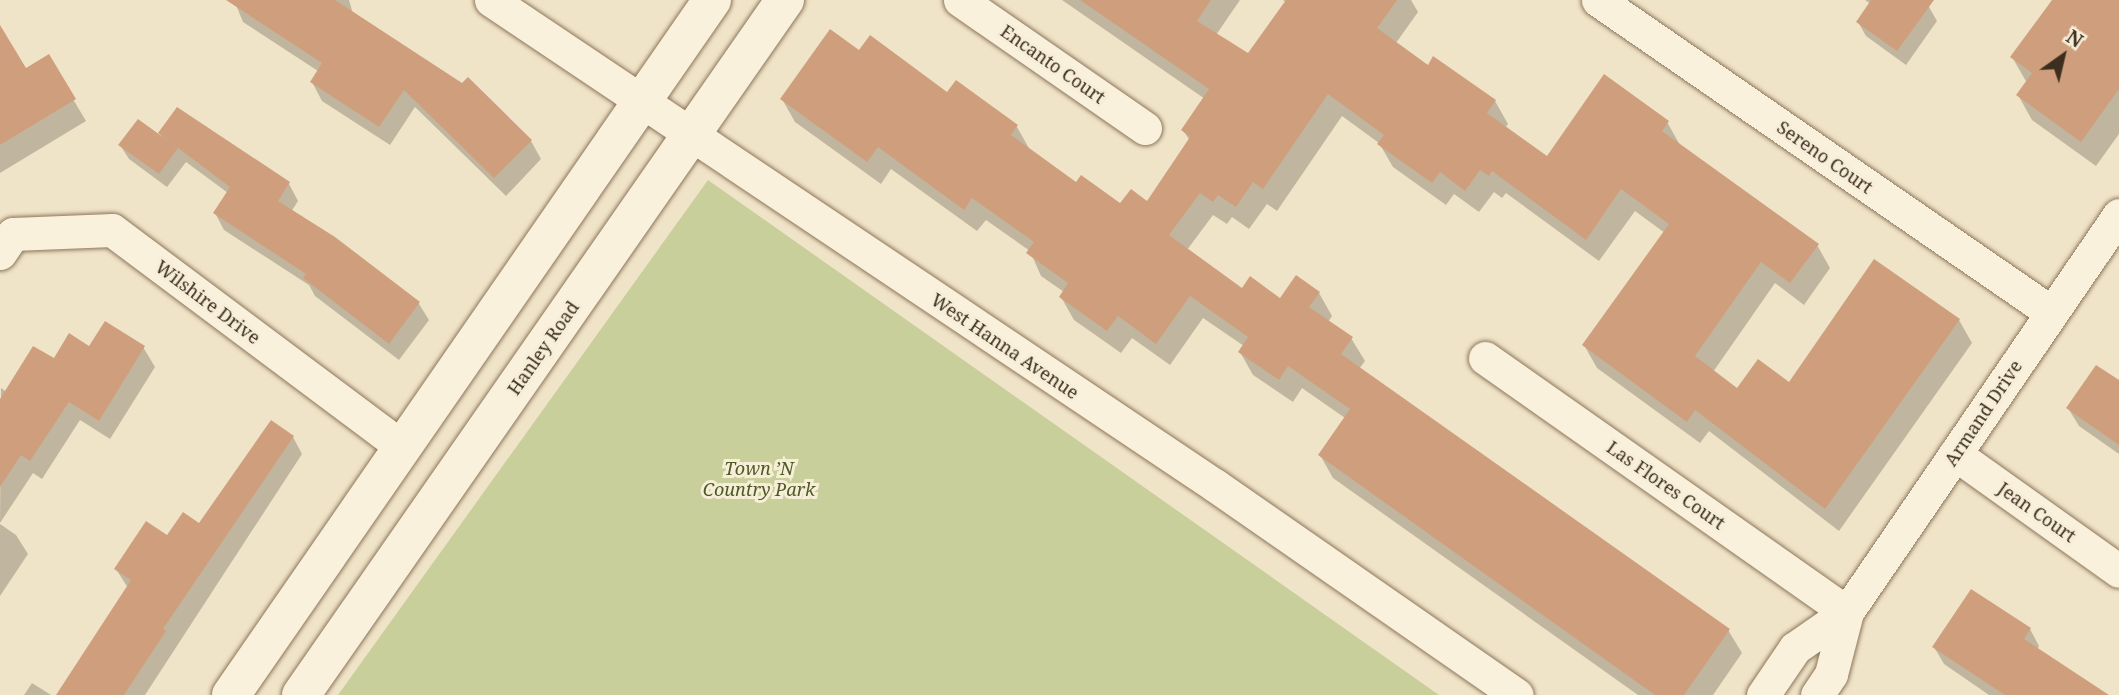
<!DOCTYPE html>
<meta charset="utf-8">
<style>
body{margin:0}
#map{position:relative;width:2119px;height:695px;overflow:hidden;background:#f0e4c8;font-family:"Noto Serif",serif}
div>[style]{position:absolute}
.green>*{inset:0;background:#c9cf9b}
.shadow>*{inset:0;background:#0003}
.building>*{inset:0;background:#cf9f7d}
.roads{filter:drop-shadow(0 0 2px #8d765c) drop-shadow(0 0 2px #8d765c)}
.minor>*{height:33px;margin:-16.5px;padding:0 16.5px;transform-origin:16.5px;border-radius:16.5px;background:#faf1dc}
.secondary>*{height:38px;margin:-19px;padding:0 19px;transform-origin:19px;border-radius:19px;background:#faf1dc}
span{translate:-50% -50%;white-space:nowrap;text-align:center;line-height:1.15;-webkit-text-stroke:6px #f7eed8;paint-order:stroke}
.street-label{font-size:18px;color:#3d2e20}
.park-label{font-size:18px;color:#4d5a26;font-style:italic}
.north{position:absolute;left:2028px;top:21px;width:70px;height:70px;-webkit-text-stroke:5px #f7eed8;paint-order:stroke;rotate:34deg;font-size:19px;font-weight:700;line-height:28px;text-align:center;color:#3d2e20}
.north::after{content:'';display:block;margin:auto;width:24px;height:32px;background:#3d2e20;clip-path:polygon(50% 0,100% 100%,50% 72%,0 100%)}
</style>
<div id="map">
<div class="green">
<div style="clip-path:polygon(708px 180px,1439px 695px,338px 695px)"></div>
</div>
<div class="shadow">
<div style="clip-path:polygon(234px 0,349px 0,353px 14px,531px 141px,541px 159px,506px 196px,415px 107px,390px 145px,322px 101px,312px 82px,318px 71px,243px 22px)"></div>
<div style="clip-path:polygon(1062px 0,1240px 0,1216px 35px,1248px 56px,1287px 3px,1283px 0,1411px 0,1418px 12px,1396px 43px,1428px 67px,1495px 101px,1508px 124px,1505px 128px,1547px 158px,1667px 122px,1680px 145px,1817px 245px,1830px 268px,1804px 305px,1775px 283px,1713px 372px,1737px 390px,1790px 385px,1875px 261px,1959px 320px,1972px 343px,1839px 531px,1709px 431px,1700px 443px,1597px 368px,1584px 345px,1665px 233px,1635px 211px,1599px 261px,1506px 193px,1502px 198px,1494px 192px,1479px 212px,1454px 194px,1446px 205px,1393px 167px,1379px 143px,1342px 116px,1277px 211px,1267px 204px,1249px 229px,1232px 217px,1227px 224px,1213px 215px,1187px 250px,1243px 290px,1281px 300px,1319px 293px,1332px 316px,1328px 322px,1351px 338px,1365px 361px,1359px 369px,1728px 630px,1742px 653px,1713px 695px,1638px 695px,1333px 478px,1320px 455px,1345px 418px,1302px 388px,1293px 402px,1253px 375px,1240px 352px,1244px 346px,1203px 318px,1170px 365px,1132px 338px,1121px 353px,1074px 320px,1061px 297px,1064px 292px,1041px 276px,1030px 251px,986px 220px,977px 231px,891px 169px,881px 184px,795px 122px,782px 99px,860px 52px,1017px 127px,1030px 150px,1076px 184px,1121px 206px,1148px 203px,1190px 141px,1183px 130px,1205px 99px)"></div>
<div style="clip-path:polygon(1865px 0,1919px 0,1929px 7px,1937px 21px,1906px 65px,1866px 36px,1858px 22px,1871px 4px)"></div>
<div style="clip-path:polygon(2054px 0,2119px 0,2119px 134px,2096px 166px,2032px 120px,2018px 95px,2027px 83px,2012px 57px)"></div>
<div style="clip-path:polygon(0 56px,25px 71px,48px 57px,86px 121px,0 173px)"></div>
<div style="clip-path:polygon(160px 133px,289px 184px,298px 201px,291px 212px,419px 304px,429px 320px,399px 360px,315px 296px,309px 285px,224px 230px,215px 213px,228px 193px,186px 162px,167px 187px,129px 159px,120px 145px,164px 141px)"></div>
<div style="clip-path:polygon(143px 347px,155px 367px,110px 439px,80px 420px,42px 479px,33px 473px,0 523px,1px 388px,7px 392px,54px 360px,90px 348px)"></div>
<div style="clip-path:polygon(2119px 383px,2119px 454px,2079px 426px,2068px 408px)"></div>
<div style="clip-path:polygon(293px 437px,302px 454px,145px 695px,85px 695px,128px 588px,116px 569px,168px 538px,200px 525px)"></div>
<div style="clip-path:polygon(0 524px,16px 535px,28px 554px,0 596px)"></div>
<div style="clip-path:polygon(2030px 629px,2039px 646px,2037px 650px,2105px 695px,1989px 695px,1944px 664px,1934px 647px)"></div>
<div style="clip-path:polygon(32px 683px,51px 695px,24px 695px)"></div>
</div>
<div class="building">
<div style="clip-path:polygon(226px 0,335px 0,462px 83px,468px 77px,532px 140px,494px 178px,404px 90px,379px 127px,310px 82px,322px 63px)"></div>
<div style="clip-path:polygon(1080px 0,1211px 0,1197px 21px,1248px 53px,1286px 0,1397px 0,1377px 28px,1428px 65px,1433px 56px,1496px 100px,1487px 113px,1547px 156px,1604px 74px,1669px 121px,1662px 131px,1819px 244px,1790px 283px,1761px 262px,1695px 356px,1737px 388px,1758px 359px,1789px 382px,1874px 259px,1960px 319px,1825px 509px,1695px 410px,1687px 422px,1582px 345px,1669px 224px,1621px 189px,1586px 240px,1492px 171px,1489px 176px,1480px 170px,1465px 191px,1440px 172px,1432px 183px,1377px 144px,1384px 135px,1328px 94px,1263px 189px,1253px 182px,1236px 207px,1218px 195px,1213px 202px,1200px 193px,1169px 235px,1242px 288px,1250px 276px,1280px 298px,1296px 275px,1320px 292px,1309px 307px,1353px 337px,1341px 354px,1730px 629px,1684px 695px,1655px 695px,1318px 455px,1350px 409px,1288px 366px,1279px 380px,1238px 352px,1248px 337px,1190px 296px,1156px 344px,1118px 316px,1107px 331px,1059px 297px,1068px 283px,1026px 253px,1034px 242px,972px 198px,964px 210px,878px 147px,867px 162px,780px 99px,830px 29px,859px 50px,870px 35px,947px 92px,956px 80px,1018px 125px,1011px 135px,1076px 182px,1081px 175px,1120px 203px,1131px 189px,1147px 201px,1190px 137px,1181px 130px,1209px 89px)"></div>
<div style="clip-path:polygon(1871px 0,1934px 0,1897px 51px,1856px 22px)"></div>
<div style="clip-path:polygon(2052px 0,2119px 0,2119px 89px,2081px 142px,2016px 95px,2032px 73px,2010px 57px)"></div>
<div style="clip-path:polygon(0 25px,26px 68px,49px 54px,76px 99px,0 145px)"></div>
<div style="clip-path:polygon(177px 107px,290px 182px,278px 201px,335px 237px,420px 302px,389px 344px,303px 278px,306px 274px,213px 213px,230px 187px,158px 133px)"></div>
<div style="clip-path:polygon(138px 119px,178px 148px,159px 174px,118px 145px)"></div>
<div style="clip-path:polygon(105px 321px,145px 346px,99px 421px,69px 402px,30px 461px,21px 455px,0 487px,0 399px,33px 346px,54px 358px,69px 333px,89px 346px)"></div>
<div style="clip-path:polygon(2096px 365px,2119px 380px,2119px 445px,2066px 408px)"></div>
<div style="clip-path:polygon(271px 420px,294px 436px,163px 629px,166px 631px,124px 695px,56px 695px,131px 580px,114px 569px,146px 521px,167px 535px,183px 512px,199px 523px)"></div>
<div style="clip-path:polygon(1971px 589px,2031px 628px,2024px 639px,2109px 695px,2005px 695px,1932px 647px)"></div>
</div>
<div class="roads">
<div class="minor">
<div style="left:491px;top:0;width:873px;rotate:33.84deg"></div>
<div style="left:1216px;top:486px;width:366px;rotate:34.8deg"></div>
<div style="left:960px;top:0;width:225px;rotate:34.7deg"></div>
<div style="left:1598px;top:0;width:551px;rotate:34.58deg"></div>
<div style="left:0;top:253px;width:23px;rotate:-56deg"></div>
<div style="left:13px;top:234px;width:99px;rotate:-2.3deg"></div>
<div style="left:112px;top:230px;width:364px;rotate:36.8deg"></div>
<div style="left:1485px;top:358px;width:442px;rotate:35.1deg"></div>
<div style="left:1955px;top:454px;width:201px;rotate:35.5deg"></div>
<div style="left:1763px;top:695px;width:57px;rotate:-55.8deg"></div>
<div style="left:1795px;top:648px;width:63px;rotate:-34.7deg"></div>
<div style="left:1817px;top:695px;width:25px;rotate:-56deg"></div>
<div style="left:1831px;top:674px;width:64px;rotate:-75.5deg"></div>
<div style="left:1847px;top:612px;width:481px;rotate:-55.6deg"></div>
</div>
<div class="secondary">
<div style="left:231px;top:695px;width:845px;rotate:-55.31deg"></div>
<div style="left:301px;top:695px;width:847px;rotate:-55.15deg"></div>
</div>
</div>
<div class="street-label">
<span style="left:1053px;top:64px;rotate:35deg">Encanto Court</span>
<span style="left:1825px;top:157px;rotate:35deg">Sereno Court</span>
<span style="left:208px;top:302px;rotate:37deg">Wilshire Drive</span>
<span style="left:1005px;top:346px;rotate:34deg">West Hanna Avenue</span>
<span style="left:543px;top:348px;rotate:-55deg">Hanley Road</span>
<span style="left:1983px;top:413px;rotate:-56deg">Armand Drive</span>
<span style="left:1666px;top:485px;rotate:35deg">Las Flores Court</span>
<span style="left:2037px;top:512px;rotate:35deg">Jean Court</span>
</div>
<div class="park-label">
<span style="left:759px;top:479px">Town ’N<br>Country Park</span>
</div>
<div class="north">N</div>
</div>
